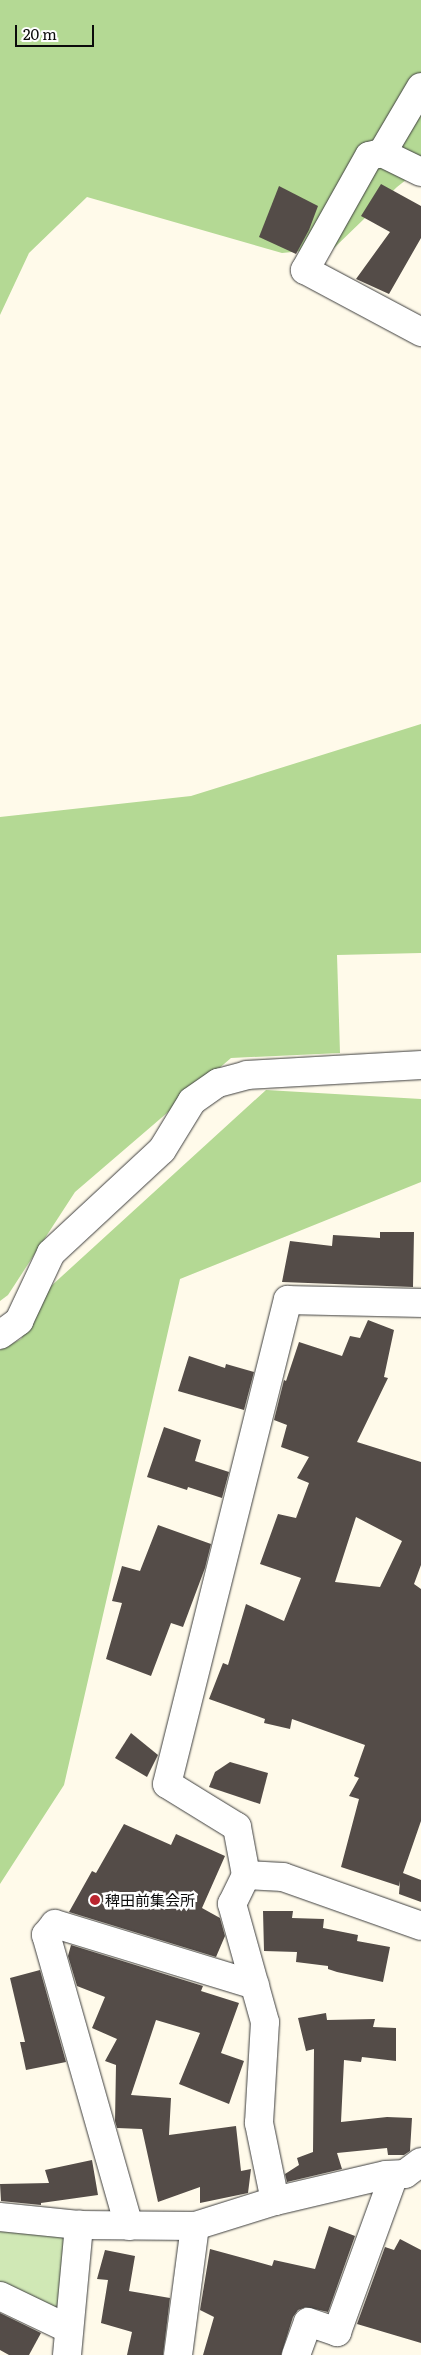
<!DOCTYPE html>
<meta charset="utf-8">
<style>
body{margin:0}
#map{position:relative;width:421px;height:2355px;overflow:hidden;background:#fffaea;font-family:Literata,"Noto Sans JP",serif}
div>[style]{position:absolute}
.green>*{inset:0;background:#d0e8b5}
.forest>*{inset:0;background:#b4d994}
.building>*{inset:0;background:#544c48}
.roads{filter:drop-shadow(0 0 1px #3e3e3e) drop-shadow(0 0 1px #3e3e3e)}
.street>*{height:28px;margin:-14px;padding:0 14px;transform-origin:14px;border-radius:14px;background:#fff}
.dots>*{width:14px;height:14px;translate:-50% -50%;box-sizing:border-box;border:2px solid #fff;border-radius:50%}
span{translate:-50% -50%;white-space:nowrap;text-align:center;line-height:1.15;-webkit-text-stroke:5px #fff;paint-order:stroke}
.poi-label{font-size:15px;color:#0b0b0b}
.left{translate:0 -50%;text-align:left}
.scale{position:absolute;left:15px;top:25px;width:79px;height:22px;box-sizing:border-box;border:2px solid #0b0b0b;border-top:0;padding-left:6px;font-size:15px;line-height:18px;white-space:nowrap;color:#0b0b0b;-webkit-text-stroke:4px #fff;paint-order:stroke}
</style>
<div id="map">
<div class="green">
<div style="clip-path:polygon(55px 2229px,66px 2241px,61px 2316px,0 2288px,0 2230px)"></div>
</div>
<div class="forest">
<div style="clip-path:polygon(0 0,421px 0,421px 168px,397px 187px,334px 248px,282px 253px,87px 197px,29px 253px,0 315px)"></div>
<div style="clip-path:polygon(421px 724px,421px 953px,337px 955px,340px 1053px,231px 1058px,75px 1192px,8px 1295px,0 1301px,0 817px,191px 796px)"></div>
<div style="clip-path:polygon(266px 1090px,421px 1099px,421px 1182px,180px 1279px,64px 1785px,0 1884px,0 1350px,21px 1339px,50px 1287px)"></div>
</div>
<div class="building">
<div style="clip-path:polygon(381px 184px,421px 206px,421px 238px,389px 294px,356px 279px,390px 232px,361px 216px)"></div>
<div style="clip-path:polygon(279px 186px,318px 206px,309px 230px,296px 254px,259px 237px)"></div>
<div style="clip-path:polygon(380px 1232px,414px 1232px,413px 1287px,282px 1282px,290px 1241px,332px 1246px,333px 1235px,380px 1238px)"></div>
<div style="clip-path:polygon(evenodd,368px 1320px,394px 1330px,384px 1377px,388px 1378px,357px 1442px,421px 1462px,421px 1565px,414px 1584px,421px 1589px,421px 1821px,403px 1873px,421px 1880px,421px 1902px,399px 1894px,400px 1881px,399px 1886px,341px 1867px,359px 1799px,349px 1796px,359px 1778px,354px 1776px,365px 1745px,292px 1719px,290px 1729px,264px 1723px,265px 1719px,209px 1699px,223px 1663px,228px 1665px,246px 1604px,284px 1621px,301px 1578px,260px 1564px,278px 1514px,296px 1518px,309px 1483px,297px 1478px,309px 1457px,281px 1447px,287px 1425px,274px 1420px,284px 1380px,286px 1381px,299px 1342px,342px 1356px,350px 1336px,360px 1338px,368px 1320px,356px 1517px,402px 1541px,380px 1587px,335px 1582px,356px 1517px)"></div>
<div style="clip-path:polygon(189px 1356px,225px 1368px,226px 1364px,254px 1372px,244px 1410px,178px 1391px)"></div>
<div style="clip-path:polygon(164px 1427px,201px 1440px,195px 1461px,229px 1472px,222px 1498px,188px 1487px,187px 1490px,147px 1477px)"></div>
<div style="clip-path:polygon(158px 1525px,211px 1544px,205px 1568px,183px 1627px,171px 1623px,151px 1676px,106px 1659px,122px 1603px,112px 1601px,122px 1566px,140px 1571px)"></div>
<div style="clip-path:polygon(131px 1733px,158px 1755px,147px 1777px,115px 1758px)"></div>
<div style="clip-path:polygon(230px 1762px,268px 1773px,260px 1804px,209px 1787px,215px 1772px)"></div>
<div style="clip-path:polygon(124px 1824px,171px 1845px,176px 1834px,225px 1856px,202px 1908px,220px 1918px,225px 1936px,216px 1957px,69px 1912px,92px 1871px,96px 1873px)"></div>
<div style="clip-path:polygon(263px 1911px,293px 1911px,292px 1918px,324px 1919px,323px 1928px,358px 1935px,357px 1941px,390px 1947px,383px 1982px,337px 1972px,328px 1969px,328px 1966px,296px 1962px,297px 1952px,264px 1951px)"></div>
<div style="clip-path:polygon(71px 1945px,203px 1986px,201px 1991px,239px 2003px,221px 2053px,244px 2061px,229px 2104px,179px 2084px,200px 2033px,156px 2020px,131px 2095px,171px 2098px,169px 2135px,236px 2126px,241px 2171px,251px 2169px,248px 2193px,200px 2203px,200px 2187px,158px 2202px,142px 2129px,117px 2128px,115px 2121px,116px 2065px,105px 2061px,117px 2039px,92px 2028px,105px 1997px,77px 1986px,68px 1956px)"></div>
<div style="clip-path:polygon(40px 1970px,66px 2062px,26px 2070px,20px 2042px,25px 2042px,10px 1978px)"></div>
<div style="clip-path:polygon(326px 2013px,327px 2020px,375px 2019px,373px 2027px,396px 2028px,396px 2061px,362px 2057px,361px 2062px,344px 2060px,341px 2122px,387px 2117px,412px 2118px,410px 2151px,404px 2155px,388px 2155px,387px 2148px,337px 2153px,342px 2169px,287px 2182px,285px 2174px,299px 2165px,297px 2158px,313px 2152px,314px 2049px,306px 2051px,298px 2018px)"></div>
<div style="clip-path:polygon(92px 2160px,98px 2195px,41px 2203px,41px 2205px,1px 2201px,0 2184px,49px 2183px,45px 2170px)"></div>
<div style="clip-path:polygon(329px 2226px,355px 2236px,328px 2312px,306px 2307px,298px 2310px,293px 2317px,281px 2355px,203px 2355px,214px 2317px,200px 2310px,210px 2249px,272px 2266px,274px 2260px,315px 2269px)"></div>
<div style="clip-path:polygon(400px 2239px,421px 2250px,421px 2343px,357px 2324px,385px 2247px,394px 2250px)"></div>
<div style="clip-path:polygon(105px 2250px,135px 2256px,129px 2291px,170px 2298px,163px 2355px,127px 2355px,132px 2332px,101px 2323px,108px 2280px,97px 2279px)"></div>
<div style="clip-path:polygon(0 2313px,41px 2333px,29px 2355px,9px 2355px,0 2350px)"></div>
</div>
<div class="roads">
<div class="street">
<div style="left:421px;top:87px;width:77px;rotate:120.6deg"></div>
<div style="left:382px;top:153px;width:43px;rotate:26deg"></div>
<div style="left:382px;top:153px;width:13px;rotate:167deg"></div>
<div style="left:369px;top:156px;width:131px;rotate:119.3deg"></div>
<div style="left:305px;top:270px;width:132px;rotate:28.1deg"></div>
<div style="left:0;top:1335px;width:24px;rotate:-36deg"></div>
<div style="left:19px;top:1321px;width:75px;rotate:-64.8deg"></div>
<div style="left:51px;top:1253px;width:151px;rotate:-42.9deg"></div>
<div style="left:162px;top:1150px;width:57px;rotate:-58.5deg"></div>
<div style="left:192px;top:1101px;width:32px;rotate:-35deg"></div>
<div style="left:218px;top:1083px;width:30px;rotate:-15deg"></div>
<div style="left:247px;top:1075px;width:174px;rotate:-3.3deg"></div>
<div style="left:246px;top:1875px;width:37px;rotate:3deg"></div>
<div style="left:283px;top:1877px;width:146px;rotate:19.5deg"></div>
<div style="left:275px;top:2201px;width:80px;rotate:-101.6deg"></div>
<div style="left:259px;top:2123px;width:101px;rotate:-86.6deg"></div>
<div style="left:265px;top:2022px;width:123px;rotate:-105.6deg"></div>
<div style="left:232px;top:1904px;width:32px;rotate:-64deg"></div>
<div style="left:246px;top:1875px;width:49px;rotate:-100.6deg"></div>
<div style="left:237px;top:1827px;width:82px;rotate:-148.4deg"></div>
<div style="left:167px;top:1784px;width:499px;rotate:-76deg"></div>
<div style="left:288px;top:1300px;width:133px;rotate:1.3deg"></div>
<div style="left:0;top:2217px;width:79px;rotate:5.8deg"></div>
<div style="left:79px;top:2225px;width:116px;rotate:0.5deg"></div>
<div style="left:195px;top:2226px;width:84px;rotate:-17.4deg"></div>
<div style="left:275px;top:2201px;width:114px;rotate:-13.2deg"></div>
<div style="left:386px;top:2175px;width:19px;rotate:-3deg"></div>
<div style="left:405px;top:2174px;width:20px;rotate:-37deg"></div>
<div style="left:129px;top:2226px;width:303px;rotate:-105.9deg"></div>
<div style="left:46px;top:1935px;width:14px;rotate:-51deg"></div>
<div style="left:55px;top:1924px;width:209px;rotate:17deg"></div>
<div style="left:0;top:2296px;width:76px;rotate:25.6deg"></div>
<div style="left:67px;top:2355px;width:131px;rotate:-84.7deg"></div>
<div style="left:178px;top:2355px;width:130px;rotate:-82.5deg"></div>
<div style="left:296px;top:2355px;width:35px;rotate:-70deg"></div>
<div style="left:308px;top:2322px;width:31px;rotate:19deg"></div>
<div style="left:337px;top:2332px;width:167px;rotate:-70deg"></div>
</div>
</div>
<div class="dots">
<div style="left:95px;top:1900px;background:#ba252f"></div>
</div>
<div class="poi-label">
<span class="left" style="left:105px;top:1900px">稗田前集会所</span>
</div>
<div class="scale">20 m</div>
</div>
